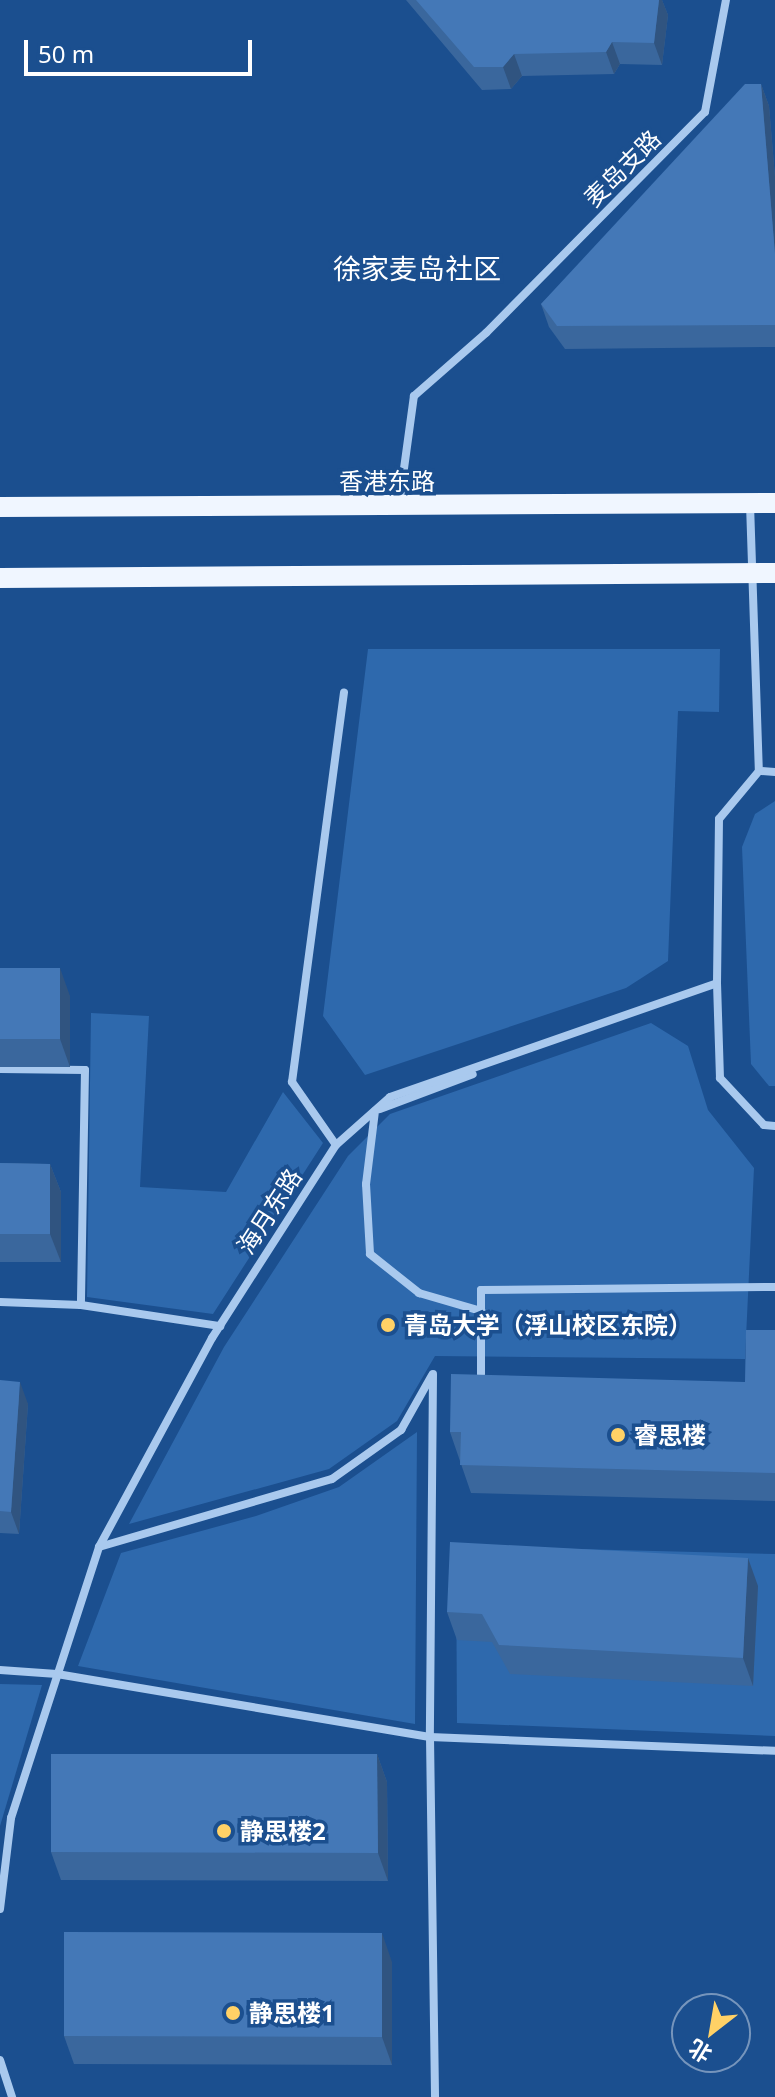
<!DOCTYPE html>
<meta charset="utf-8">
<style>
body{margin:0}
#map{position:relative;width:775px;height:2097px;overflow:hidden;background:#1b4f8f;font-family:"Noto Sans","Noto Sans SC",sans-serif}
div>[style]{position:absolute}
.green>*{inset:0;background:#2e69ad}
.street>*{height:8px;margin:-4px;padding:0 4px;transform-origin:4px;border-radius:4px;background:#a9c9ee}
.primary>*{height:20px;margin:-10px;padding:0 10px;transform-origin:10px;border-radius:10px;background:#f0f6ff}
.wall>*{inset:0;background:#3a679d}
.shaded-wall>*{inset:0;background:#305480}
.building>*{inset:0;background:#4478b7}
.dots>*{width:22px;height:22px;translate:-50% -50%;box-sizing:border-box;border:4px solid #1b4f8f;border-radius:50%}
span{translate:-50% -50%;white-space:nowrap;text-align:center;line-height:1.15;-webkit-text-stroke:7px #1b4f8f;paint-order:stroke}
.street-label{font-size:24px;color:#fff}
.poi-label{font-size:24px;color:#fff;font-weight:700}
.left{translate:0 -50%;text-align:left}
.quarter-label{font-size:28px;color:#fff}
.north{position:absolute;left:671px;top:1993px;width:80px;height:80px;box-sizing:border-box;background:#1b4f8f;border:2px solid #7695bc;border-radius:50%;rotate:211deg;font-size:22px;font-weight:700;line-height:32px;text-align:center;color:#fff}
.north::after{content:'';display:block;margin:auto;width:28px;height:36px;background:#ffd166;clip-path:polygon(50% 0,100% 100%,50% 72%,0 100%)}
.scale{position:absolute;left:24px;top:40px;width:228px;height:36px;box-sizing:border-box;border:4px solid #fff;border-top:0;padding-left:10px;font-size:24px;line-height:28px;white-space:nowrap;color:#fff;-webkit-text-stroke:6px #1b4f8f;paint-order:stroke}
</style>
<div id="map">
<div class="green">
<div style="clip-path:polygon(368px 649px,720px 649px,719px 712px,678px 711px,668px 961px,626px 988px,365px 1075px,323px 1016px)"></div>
<div style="clip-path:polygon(775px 801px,775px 1086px,769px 1086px,751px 1064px,742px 847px,755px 814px)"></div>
<div style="clip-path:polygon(91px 1013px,149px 1016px,140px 1187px,226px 1192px,283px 1092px,323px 1143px,213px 1314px,87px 1297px)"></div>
<div style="clip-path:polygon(651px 1023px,688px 1046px,708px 1110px,754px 1168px,745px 1359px,435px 1356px,397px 1421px,329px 1469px,129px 1524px,224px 1347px,348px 1156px,390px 1114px)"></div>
<div style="clip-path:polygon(417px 1432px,415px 1724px,78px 1666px,121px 1553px,256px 1516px,339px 1487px)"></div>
<div style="clip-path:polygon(456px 1546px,775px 1554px,775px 1736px,457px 1723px)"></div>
<div style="clip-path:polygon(0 1684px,42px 1685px,0 1826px)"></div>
</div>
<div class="street">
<div style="left:750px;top:504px;width:267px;rotate:88.1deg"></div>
<div style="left:399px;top:505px;width:110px;rotate:-82.2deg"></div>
<div style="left:414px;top:396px;width:96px;rotate:-41.2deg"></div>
<div style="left:486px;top:333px;width:311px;rotate:-45.3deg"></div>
<div style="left:705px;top:112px;width:114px;rotate:-79.4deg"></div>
<div style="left:775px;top:772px;width:16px;rotate:-176deg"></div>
<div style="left:759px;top:771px;width:62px;rotate:129.8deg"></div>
<div style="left:719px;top:819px;width:164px;rotate:90.7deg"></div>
<div style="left:717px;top:983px;width:95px;rotate:88.2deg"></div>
<div style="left:720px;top:1078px;width:64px;rotate:46.9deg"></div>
<div style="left:764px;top:1125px;width:11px;rotate:5deg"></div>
<div style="left:0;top:1069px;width:85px;rotate:0.7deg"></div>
<div style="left:85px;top:1070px;width:235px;rotate:91deg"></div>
<div style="left:81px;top:1305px;width:141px;rotate:8.6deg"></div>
<div style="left:380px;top:1109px;width:99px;rotate:-20.6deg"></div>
<div style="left:375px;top:1111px;width:74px;rotate:97deg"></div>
<div style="left:366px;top:1184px;width:70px;rotate:86.7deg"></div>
<div style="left:370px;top:1254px;width:63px;rotate:38.5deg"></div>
<div style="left:419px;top:1293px;width:65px;rotate:16.2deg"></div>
<div style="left:336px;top:1145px;width:77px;rotate:-124.9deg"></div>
<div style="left:292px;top:1082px;width:393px;rotate:-82.4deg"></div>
<div style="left:0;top:1302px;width:81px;rotate:2.1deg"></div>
<div style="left:433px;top:1374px;width:363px;rotate:90.5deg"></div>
<div style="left:430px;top:1737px;width:360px;rotate:89.2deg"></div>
<div style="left:481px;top:1374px;width:84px;rotate:-90deg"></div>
<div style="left:481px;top:1290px;width:294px;rotate:-0.6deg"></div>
<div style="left:99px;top:1547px;width:243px;rotate:-16.3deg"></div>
<div style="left:332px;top:1479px;width:85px;rotate:-35.4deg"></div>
<div style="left:401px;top:1430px;width:63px;rotate:-60.6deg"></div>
<div style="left:0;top:1670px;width:57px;rotate:4deg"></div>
<div style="left:57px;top:1674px;width:378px;rotate:9.6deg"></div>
<div style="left:430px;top:1737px;width:345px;rotate:2.3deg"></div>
<div style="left:0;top:1909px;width:92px;rotate:-83.1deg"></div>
<div style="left:11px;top:1818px;width:285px;rotate:-72deg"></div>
<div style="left:99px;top:1547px;width:238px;rotate:-61.6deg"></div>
<div style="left:212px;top:1338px;width:229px;rotate:-57.3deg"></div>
<div style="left:336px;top:1145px;width:72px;rotate:-41.6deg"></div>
<div style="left:390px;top:1097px;width:346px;rotate:-19.2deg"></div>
<div style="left:0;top:2060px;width:39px;rotate:72deg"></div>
</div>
<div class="primary">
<div style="left:0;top:507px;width:775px;rotate:-0.3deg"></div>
<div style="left:0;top:578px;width:775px;rotate:-0.37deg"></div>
</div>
<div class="wall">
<div style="clip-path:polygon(406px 0,662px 0,668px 15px,662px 65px,620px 64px,614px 74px,522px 76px,511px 89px,482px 90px)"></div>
<div style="clip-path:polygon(761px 84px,769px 106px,775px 177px,775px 347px,565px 349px,549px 327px,541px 304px)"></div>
<div style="clip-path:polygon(0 968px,70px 996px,70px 1067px,0 1067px)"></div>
<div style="clip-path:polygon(0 1163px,50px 1164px,61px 1192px,61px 1262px,0 1262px)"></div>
<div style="clip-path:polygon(775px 1330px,775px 1501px,471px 1493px,450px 1432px,745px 1382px)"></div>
<div style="clip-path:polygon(0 1380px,28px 1404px,19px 1534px,0 1533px)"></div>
<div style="clip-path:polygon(758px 1586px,753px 1686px,510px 1674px,492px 1642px,457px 1640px,447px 1612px)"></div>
<div style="clip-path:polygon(377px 1754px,387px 1782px,388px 1881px,61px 1880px,51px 1852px)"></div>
<div style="clip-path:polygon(392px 1962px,392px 2065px,74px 2064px,64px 2036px)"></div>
</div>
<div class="shaded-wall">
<div style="clip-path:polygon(659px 0,662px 0,668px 15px,662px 65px,654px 43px)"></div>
<div style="clip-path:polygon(612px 42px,620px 64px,614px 74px,606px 52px)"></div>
<div style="clip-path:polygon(514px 54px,522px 76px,511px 89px,503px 67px)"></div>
<div style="clip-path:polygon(761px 84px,769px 106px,775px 177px,775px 254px)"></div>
<div style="clip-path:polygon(60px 968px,70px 996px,70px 1067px,60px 1039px)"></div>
<div style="clip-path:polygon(50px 1164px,61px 1192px,61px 1262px,50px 1234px)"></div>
<div style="clip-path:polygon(20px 1382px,28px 1404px,19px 1534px,11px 1512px)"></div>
<div style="clip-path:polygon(748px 1558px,758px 1586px,753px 1686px,743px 1658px)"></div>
<div style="clip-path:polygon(377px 1754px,387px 1782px,388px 1881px,378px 1853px)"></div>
<div style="clip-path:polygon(382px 1933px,392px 1962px,392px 2065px,382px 2037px)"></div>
</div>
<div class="building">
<div style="clip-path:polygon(416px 0,659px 0,654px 43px,612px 42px,606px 52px,514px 54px,503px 67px,474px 67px)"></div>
<div style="clip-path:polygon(745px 84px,761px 84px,775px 254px,775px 325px,557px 326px,541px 304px)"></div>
<div style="clip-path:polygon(0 968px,60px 968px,60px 1039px,0 1039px)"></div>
<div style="clip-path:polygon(0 1163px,50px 1164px,50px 1234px,0 1234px)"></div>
<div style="clip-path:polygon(746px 1330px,775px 1330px,775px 1473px,460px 1465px,461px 1432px,450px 1432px,451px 1374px,745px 1382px)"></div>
<div style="clip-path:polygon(0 1380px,20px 1382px,11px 1512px,0 1511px)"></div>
<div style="clip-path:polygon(450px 1542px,748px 1558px,743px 1658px,499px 1645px,482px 1614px,447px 1612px)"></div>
<div style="clip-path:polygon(51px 1754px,377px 1754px,378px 1853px,51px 1852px)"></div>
<div style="clip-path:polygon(64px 1932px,382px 1933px,382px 2037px,64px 2036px)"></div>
</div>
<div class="dots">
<div style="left:388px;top:1325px;background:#ffd166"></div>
<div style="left:618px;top:1435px;background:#ffd166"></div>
<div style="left:224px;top:1831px;background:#ffd166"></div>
<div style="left:233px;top:2013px;background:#ffd166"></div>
</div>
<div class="street-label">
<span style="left:622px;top:168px;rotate:-45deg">麦岛支路</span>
<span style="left:387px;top:481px">香港东路</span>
<span style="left:269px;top:1211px;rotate:-57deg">海月东路</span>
</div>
<div class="poi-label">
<span class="left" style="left:404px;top:1325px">青岛大学（浮山校区东院）</span>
<span class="left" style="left:634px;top:1435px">睿思楼</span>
<span class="left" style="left:240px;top:1831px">静思楼2</span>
<span class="left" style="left:249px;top:2013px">静思楼1</span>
</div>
<div class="quarter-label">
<span style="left:417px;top:268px">徐家麦岛社区</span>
</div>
<div class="north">北</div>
<div class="scale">50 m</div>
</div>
